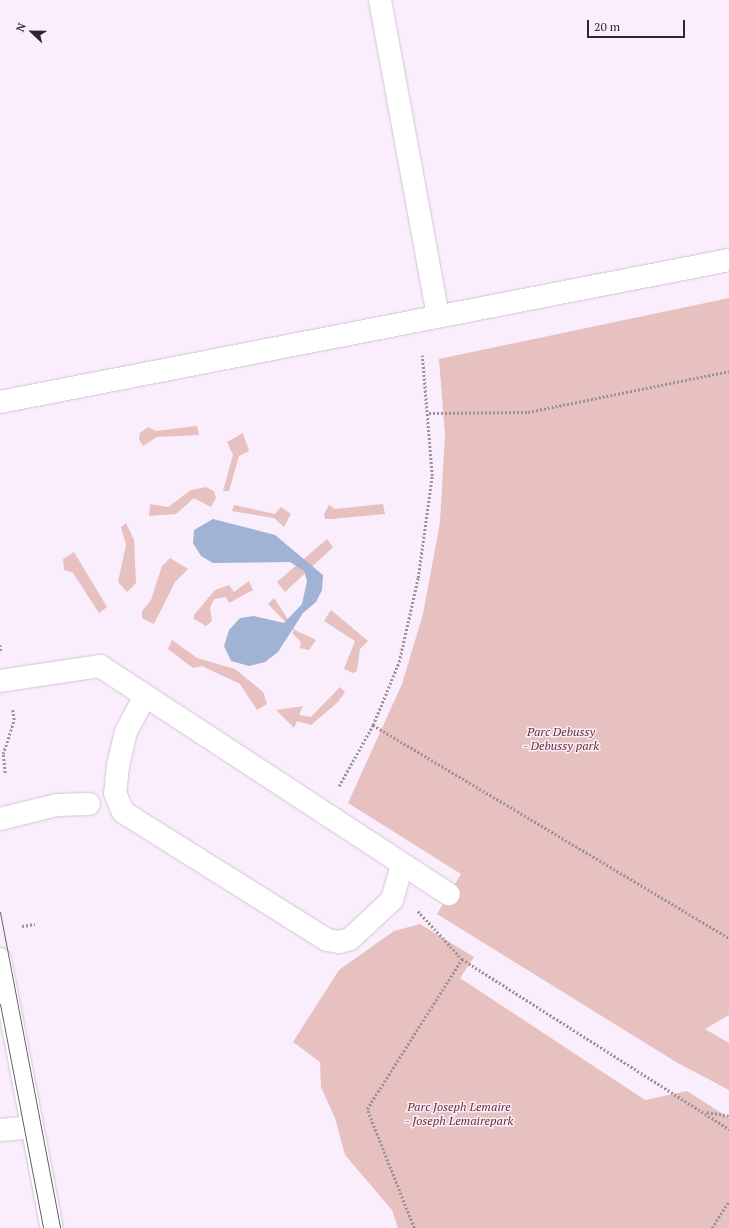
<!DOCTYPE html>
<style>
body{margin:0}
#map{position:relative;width:729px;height:1228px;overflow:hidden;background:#faedfc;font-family:"PT Serif",serif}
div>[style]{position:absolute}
.green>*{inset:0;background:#e6c1bf}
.water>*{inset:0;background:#a0b3d5}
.path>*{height:2.5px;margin-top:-1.25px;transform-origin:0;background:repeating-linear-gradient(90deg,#9a929c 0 2px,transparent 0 4px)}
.roads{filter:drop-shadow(0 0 1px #d1c5d3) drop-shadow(0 0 1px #d1c5d3)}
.minor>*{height:22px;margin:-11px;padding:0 11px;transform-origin:11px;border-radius:11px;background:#fff}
.tram>*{height:1px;margin:-0.5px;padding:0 0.5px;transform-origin:0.5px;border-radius:0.5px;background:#645e66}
span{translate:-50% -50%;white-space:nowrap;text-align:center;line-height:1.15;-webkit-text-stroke:3px #faedfc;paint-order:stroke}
.park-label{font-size:12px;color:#6a2f30;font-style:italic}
.north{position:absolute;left:12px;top:12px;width:40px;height:40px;-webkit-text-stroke:3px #faedfc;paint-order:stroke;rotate:292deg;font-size:11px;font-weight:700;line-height:16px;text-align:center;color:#2c282d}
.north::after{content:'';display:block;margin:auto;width:14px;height:18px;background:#2c282d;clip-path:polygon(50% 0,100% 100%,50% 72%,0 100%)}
.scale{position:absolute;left:587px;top:20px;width:98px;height:18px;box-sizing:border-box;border:2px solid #2c282d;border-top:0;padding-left:5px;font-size:12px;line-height:14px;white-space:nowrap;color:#2c282d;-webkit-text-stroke:3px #faedfc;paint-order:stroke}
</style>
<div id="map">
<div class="green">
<div style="clip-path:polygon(729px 298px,729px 1015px,705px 1029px,729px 1043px,729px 1090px,676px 1062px,437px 914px,461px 874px,348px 803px,402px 684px,423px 614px,440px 522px,445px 435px,439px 359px)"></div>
<div style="clip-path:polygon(197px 426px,199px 435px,157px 437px,143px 446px,139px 439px,140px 433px,148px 427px,156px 431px)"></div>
<div style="clip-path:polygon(243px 433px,249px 451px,239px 456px,229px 491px,223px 491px,233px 455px,227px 442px)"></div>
<div style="clip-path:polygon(206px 487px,214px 491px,216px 498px,211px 507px,194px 498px,176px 514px,149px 516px,150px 504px,168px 507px,191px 490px)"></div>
<div style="clip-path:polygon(383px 504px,385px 514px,331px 519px,325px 519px,324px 514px,329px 505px,335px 509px)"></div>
<div style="clip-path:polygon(234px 505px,275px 514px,281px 507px,291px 514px,284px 527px,274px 518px,232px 511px)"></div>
<div style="clip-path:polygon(126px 523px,134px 540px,136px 583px,127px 592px,118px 582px,126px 545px,121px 527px)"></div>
<div style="clip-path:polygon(327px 539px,333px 547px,285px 592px,277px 582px)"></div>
<div style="clip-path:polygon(74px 552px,107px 607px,99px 613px,73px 573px,64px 570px,63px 559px)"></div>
<div style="clip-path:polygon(170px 558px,188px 569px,175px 582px,154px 624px,142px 618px,142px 611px,151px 600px,162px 566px)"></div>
<div style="clip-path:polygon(249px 581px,253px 590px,229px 603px,226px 597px,214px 599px,210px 608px,212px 621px,206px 626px,194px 619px,194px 615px,215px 590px,229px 585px,234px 592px)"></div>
<div style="clip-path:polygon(274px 598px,295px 630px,316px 640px,309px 650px,300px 648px,301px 642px,292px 633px,294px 631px,268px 604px)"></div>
<div style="clip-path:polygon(331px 610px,368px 641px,360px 649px,357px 671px,353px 673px,344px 669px,355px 641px,324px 621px)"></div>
<div style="clip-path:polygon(172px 640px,197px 658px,235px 669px,263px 692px,267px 704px,257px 710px,240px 684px,202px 666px,193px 668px,168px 649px)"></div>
<div style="clip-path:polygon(340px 687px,345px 692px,338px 702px,311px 725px,297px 721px,294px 728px,276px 710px,303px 706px,299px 715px,311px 717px)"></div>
<div style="clip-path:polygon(420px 924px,474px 957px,460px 978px,645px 1100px,687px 1091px,729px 1118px,729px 1228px,398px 1228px,392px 1210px,345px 1155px,335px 1118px,321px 1087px,320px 1062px,293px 1042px,339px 970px,394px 931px)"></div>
</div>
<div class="water">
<div style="clip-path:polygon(213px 519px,275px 535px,323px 575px,322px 590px,316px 602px,303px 613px,278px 652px,265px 662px,249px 666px,231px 661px,224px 646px,229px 630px,240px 618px,254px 616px,284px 623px,302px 604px,307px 581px,304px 571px,290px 562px,213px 563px,201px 556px,193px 543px,194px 530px)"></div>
</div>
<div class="path">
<div style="left:429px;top:413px;width:99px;rotate:-0.6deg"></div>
<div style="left:528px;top:412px;width:205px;rotate:-11.5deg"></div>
<div style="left:0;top:645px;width:8px;rotate:83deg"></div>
<div style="left:373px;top:725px;width:415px;rotate:30.9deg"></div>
<div style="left:5px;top:773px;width:19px;rotate:-96deg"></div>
<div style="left:3px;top:754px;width:36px;rotate:-72deg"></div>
<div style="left:14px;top:720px;width:12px;rotate:-99deg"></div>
<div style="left:339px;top:786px;width:70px;rotate:-60.9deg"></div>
<div style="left:373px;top:725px;width:68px;rotate:-67.6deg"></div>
<div style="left:399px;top:662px;width:86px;rotate:-77.3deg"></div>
<div style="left:418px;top:578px;width:103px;rotate:-82.2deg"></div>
<div style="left:432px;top:476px;width:121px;rotate:-94.7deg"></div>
<div style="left:418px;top:911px;width:65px;rotate:47.5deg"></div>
<div style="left:462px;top:959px;width:317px;rotate:32.5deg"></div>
<div style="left:22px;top:926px;width:13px;rotate:-9deg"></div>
<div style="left:707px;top:1112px;width:22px;rotate:10deg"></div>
<div style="left:414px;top:1228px;width:128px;rotate:-111.6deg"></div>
<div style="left:367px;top:1109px;width:178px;rotate:-57.7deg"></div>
<div style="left:712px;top:1228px;width:32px;rotate:-58deg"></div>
</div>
<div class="roads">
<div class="minor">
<div style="left:380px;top:0;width:322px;rotate:79.6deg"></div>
<div style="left:0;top:402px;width:743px;rotate:-11.02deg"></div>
<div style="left:0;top:681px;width:101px;rotate:-8.5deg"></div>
<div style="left:100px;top:666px;width:417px;rotate:33.2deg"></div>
<div style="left:145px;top:696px;width:40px;rotate:118deg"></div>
<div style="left:126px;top:731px;width:36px;rotate:103deg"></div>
<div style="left:118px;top:766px;width:27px;rotate:96deg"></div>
<div style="left:115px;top:793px;width:21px;rotate:67deg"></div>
<div style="left:123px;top:812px;width:241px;rotate:32.1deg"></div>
<div style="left:327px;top:940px;width:12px;rotate:9deg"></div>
<div style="left:339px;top:942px;width:11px;rotate:-15deg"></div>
<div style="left:350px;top:939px;width:57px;rotate:-42.9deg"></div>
<div style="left:392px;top:900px;width:36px;rotate:-74deg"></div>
<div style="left:0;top:819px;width:59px;rotate:-13.8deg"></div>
<div style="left:57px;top:805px;width:32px;rotate:-2deg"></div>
<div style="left:0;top:959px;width:274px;rotate:79.1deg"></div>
<div style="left:0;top:1130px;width:32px;rotate:-5deg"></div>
</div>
</div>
<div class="tram">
<div style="left:0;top:912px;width:322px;rotate:79.2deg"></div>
<div style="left:0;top:1004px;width:228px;rotate:79.1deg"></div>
</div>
<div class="park-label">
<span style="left:561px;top:739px">Parc Debussy<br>- Debussy park</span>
<span style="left:459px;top:1114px">Parc Joseph Lemaire<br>- Joseph Lemairepark</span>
</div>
<div class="north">N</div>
<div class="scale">20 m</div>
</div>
